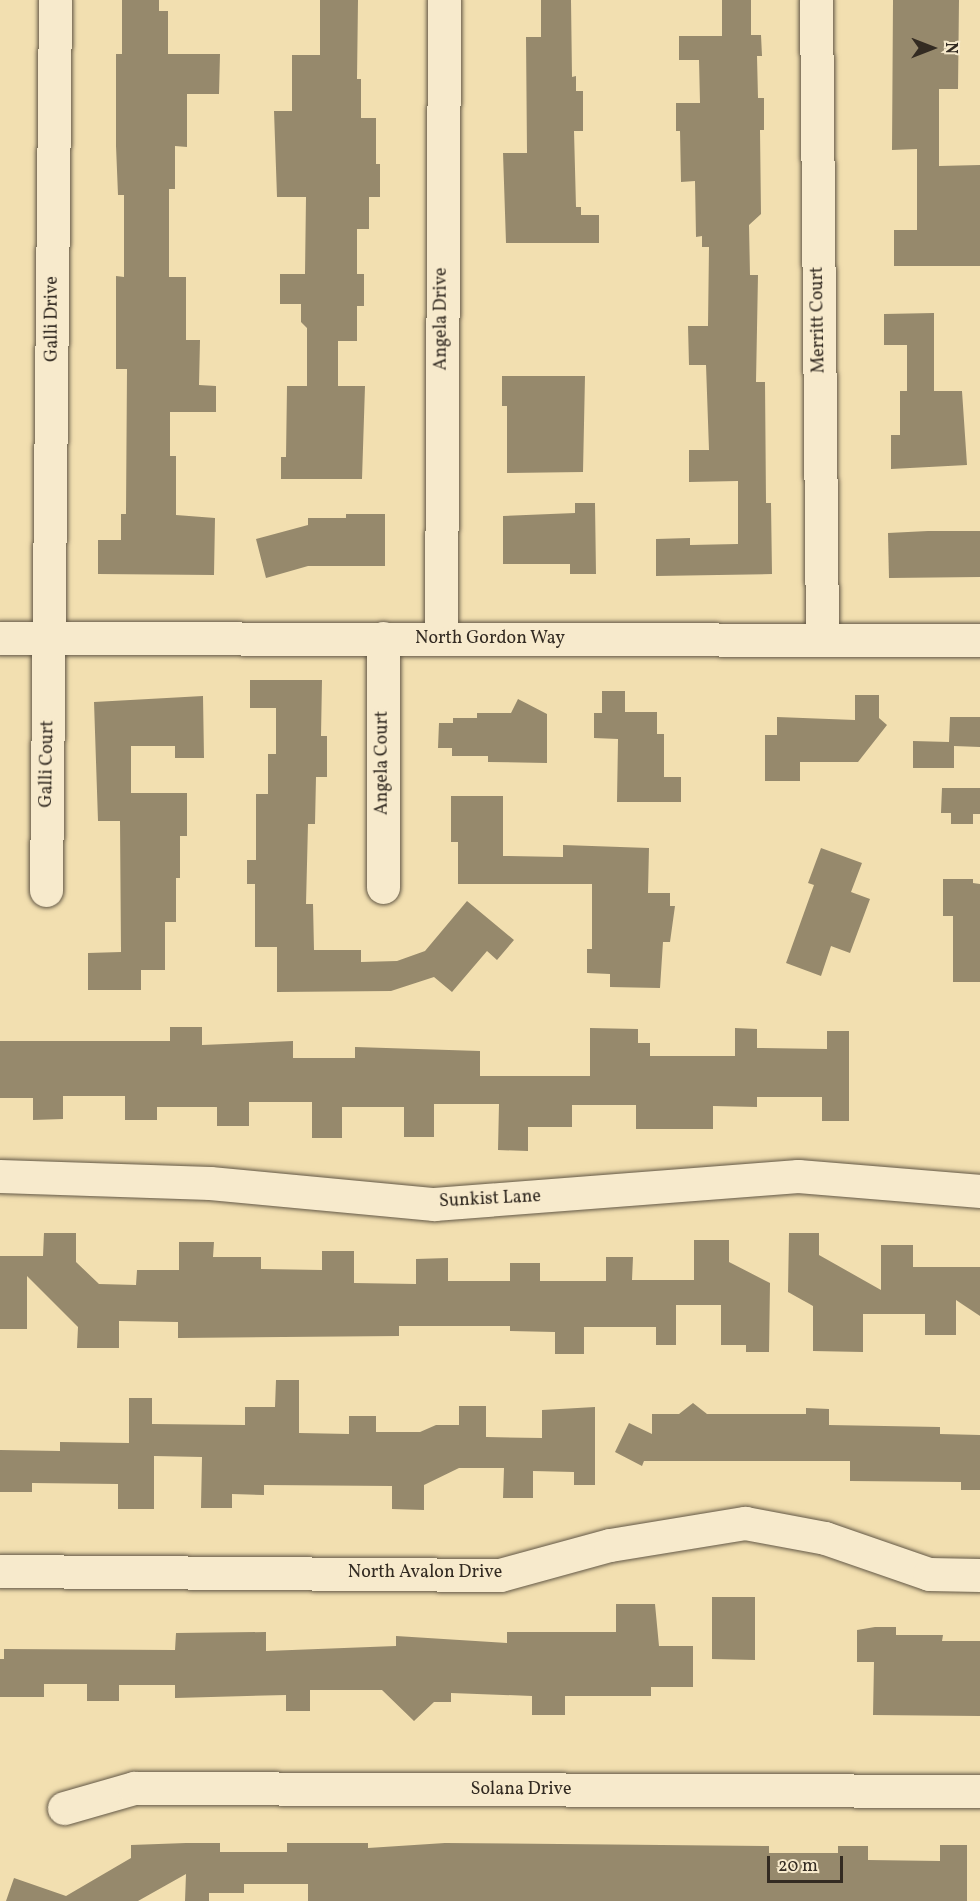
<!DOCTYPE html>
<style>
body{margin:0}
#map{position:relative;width:980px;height:1901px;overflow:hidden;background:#f2dfb0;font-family:Vollkorn,serif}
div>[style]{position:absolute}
.building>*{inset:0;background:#96896c}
.roads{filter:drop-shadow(0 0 2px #635846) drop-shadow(0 0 2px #635846)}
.minor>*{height:33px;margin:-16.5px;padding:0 16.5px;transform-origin:16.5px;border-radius:16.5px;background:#f7eacc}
span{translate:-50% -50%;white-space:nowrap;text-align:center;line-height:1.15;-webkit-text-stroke:4.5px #f7eacc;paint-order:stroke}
.street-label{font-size:18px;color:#332b22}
.north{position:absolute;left:902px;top:18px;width:60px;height:60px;-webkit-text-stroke:4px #f7eacc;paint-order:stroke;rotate:90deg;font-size:16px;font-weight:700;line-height:24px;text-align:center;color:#332b22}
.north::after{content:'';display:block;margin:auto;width:21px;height:27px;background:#332b22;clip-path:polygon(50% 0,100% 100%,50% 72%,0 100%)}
.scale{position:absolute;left:767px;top:1856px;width:76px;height:27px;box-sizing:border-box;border:3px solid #332b22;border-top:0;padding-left:8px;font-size:18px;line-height:21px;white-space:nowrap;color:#332b22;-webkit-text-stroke:4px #f7eacc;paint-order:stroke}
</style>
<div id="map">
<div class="building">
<div style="clip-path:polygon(122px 0,159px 0,159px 11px,168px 11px,168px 54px,220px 54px,219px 94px,187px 94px,187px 147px,175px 146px,175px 189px,169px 189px,169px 277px,186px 277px,186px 340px,200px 340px,199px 385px,216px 386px,216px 412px,170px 412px,170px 456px,176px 456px,176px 515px,215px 518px,214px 575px,98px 574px,98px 540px,121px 540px,121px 514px,126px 514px,127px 369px,116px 369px,116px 276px,124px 277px,124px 195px,118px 195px,116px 146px,116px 54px,122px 54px)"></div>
<div style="clip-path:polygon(320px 0,358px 0,357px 79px,361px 79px,361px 118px,376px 118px,376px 164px,380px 164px,380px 197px,369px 197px,369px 229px,357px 229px,357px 274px,364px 274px,364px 306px,357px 306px,357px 341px,338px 341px,338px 386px,365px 386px,362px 479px,281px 479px,281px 457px,286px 457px,287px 386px,307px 386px,307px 328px,301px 322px,301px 304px,280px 304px,280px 274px,305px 274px,306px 197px,277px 197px,274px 111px,292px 111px,292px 55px,320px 55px)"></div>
<div style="clip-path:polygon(541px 0,571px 0,572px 77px,576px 76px,576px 91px,583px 91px,583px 131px,574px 131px,576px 207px,581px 207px,581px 215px,599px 215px,599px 243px,506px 243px,503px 153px,527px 153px,526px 37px,541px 37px)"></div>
<div style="clip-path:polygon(722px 0,751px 0,751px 35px,761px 35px,762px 56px,757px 56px,758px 98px,764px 98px,764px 130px,760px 130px,761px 214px,749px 225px,750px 275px,758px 275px,756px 382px,765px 382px,766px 503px,771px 503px,772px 574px,656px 576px,656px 539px,690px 538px,690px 545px,738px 544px,738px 481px,689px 482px,689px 450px,709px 450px,706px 365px,689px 365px,688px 326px,708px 326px,709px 247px,702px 247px,702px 236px,696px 237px,695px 181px,681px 182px,680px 131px,676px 131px,676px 103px,700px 103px,699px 60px,679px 60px,679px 36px,722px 36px)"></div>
<div style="clip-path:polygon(893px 0,959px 0,958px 89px,939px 89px,939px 166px,980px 165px,980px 266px,894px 266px,894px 230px,917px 230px,917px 149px,892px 150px)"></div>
<div style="clip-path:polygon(934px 313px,934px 391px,962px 391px,967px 465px,891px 469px,891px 435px,900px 435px,900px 391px,907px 391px,907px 345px,884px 345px,884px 314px)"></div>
<div style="clip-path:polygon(502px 376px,585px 376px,583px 472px,507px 473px,507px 406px,502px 406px)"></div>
<div style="clip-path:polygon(575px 503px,595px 503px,596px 574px,570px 574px,570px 564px,503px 564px,503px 516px,575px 513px)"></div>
<div style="clip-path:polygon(346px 514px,385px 514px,385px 566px,308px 566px,266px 578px,256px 539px,308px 525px,308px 518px,346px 518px)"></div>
<div style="clip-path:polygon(928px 531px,980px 531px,980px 577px,889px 578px,888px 533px)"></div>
<div style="clip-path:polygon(250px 680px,322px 680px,321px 736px,327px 736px,327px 777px,316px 777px,315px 824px,308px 824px,306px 904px,313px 904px,314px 950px,361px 950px,361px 962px,397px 961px,425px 951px,467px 901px,514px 940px,497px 960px,487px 951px,452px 992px,434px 977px,391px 991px,277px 992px,277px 947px,255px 947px,255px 884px,247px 884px,247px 860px,256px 860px,256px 794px,268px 794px,268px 754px,276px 754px,276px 708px,250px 708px)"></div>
<div style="clip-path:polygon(602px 691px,625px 691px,625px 712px,657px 712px,657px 734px,664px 734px,664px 777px,681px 777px,681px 802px,617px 802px,618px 739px,594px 738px,594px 713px,602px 713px)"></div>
<div style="clip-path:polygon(855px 695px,879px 695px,879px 718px,887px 725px,858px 762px,800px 762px,800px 781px,765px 781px,765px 735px,777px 735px,777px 717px,855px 720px)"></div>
<div style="clip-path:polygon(203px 696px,204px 758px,175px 758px,175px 746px,131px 746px,131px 793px,187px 793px,187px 836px,180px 836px,180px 878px,176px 878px,176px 922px,165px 922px,165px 970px,141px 970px,141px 990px,88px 990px,88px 953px,121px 952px,120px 821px,98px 821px,94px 702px)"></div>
<div style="clip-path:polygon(518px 699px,547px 714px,547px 763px,488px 762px,488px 756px,452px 756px,452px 748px,438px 748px,439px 723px,453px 723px,453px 718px,477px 718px,477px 713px,511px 713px)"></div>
<div style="clip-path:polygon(950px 717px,980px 717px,980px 747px,954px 746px,954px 768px,913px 768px,913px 741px,949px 742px)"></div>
<div style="clip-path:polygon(942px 788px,980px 788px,980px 814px,973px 814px,973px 824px,951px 824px,951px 813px,941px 813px)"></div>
<div style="clip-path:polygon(451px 796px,503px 796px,503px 856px,563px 857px,563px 845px,649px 848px,648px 893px,670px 893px,670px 906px,675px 906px,670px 942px,663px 942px,660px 988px,610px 987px,610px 974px,587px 973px,587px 949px,592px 949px,592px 884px,458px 884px,458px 842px,451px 842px)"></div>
<div style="clip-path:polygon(821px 848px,862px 863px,851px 892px,870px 899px,850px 953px,831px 946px,821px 976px,786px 963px,814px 885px,808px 883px)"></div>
<div style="clip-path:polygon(943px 879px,973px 879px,973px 883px,980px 884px,980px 982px,953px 982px,953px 916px,943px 916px)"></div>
<div style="clip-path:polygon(170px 1027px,202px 1027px,202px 1045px,293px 1041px,293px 1058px,355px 1058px,355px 1047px,480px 1051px,480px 1076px,590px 1076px,590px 1028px,638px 1029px,638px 1043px,650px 1043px,650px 1056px,735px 1056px,735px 1028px,757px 1029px,757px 1048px,827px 1049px,827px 1031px,849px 1031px,849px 1121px,822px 1121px,822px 1097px,757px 1097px,757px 1107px,713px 1106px,713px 1129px,636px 1129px,636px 1105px,572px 1105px,572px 1127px,528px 1127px,528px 1151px,498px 1150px,499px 1104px,434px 1104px,434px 1137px,404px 1137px,404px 1107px,342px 1107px,342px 1138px,312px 1138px,312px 1102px,249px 1102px,249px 1126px,217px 1126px,217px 1107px,157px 1107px,157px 1120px,125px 1120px,125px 1096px,63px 1096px,63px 1119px,33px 1120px,33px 1098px,0 1098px,0 1041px,170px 1041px)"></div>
<div style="clip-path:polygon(44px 1233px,76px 1233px,76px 1262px,99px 1284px,136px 1285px,137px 1270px,179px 1270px,179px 1242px,214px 1242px,213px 1257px,261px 1257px,261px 1269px,322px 1270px,322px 1251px,354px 1251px,354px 1283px,416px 1284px,416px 1259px,448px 1258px,448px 1281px,510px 1281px,510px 1263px,540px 1263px,540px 1281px,606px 1281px,606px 1257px,633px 1257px,632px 1280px,694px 1280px,694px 1240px,729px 1240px,729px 1262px,770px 1283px,769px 1352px,746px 1352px,746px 1345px,721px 1345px,721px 1305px,676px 1305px,676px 1345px,656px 1345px,656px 1327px,584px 1327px,584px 1354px,555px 1354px,555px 1332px,510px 1331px,510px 1326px,399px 1326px,399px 1336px,178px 1338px,178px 1322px,119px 1321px,119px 1348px,77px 1348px,78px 1327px,27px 1276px,27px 1329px,0 1329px,0 1256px,43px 1256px)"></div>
<div style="clip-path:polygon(789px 1233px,819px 1233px,819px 1255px,881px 1290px,881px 1245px,913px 1245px,913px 1267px,980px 1267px,980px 1316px,956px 1300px,956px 1335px,925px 1335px,925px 1314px,863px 1314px,863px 1352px,813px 1351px,813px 1306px,788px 1292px)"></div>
<div style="clip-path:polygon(276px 1380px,299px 1380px,299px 1433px,349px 1434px,349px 1416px,376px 1416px,376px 1432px,420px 1432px,436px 1425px,459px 1425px,459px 1406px,486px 1406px,486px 1437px,542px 1438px,542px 1410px,595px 1407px,595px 1485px,574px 1485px,574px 1472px,533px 1471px,533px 1498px,503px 1498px,504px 1468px,459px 1468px,424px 1485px,424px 1510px,392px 1509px,392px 1486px,264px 1485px,264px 1495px,232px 1494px,232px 1508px,201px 1508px,202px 1457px,154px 1456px,154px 1509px,118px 1509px,118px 1484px,32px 1483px,32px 1492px,0 1492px,0 1450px,60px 1451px,60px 1442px,129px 1443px,129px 1398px,152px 1398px,152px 1424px,245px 1425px,245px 1407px,275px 1407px)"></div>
<div style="clip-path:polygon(693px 1403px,707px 1414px,806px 1414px,806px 1408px,829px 1409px,829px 1425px,940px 1427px,940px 1434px,980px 1435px,980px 1490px,961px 1490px,961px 1482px,850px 1481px,850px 1461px,644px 1461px,642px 1466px,615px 1452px,629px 1423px,652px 1434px,652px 1414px,679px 1414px)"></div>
<div style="clip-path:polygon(712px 1597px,755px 1597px,755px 1660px,712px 1659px)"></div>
<div style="clip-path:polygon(616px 1604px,655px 1604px,659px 1646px,693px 1646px,693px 1687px,651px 1687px,651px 1696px,565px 1696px,565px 1715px,532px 1715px,532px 1696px,451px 1693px,451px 1702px,434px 1702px,414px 1721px,382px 1690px,310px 1690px,310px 1711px,286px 1711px,286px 1695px,175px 1698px,175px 1685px,119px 1685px,119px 1701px,87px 1701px,87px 1684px,44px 1684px,44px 1697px,0 1697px,0 1659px,4px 1659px,4px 1649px,175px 1650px,176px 1633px,266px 1632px,266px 1651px,396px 1646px,396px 1636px,507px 1643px,507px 1632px,616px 1632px)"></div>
<div style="clip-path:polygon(875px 1627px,896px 1627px,896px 1635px,943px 1635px,942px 1641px,980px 1641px,980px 1716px,873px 1715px,874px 1662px,857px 1662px,857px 1630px)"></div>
<div style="clip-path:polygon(186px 1843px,220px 1843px,220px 1852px,287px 1852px,287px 1843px,368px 1843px,368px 1848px,445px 1843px,769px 1846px,769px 1853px,838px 1853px,838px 1846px,868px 1846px,868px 1860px,940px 1861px,940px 1845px,967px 1845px,967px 1901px,308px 1901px,308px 1884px,244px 1884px,244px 1893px,209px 1893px,209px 1901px,185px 1901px,186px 1874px,138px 1901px,6px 1901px,14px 1878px,66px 1896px,131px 1858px,131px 1845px)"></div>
</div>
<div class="roads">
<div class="minor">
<div style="left:816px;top:0;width:639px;rotate:89.46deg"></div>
<div style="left:0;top:638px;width:980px;rotate:0.12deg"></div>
<div style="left:383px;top:638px;width:249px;rotate:90deg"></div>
<div style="left:441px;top:639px;width:639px;rotate:-89.73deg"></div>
<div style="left:46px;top:890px;width:890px;rotate:-89.42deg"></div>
<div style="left:0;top:1176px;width:210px;rotate:1.9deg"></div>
<div style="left:210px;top:1183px;width:225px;rotate:5.4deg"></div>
<div style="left:434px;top:1204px;width:365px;rotate:-4.4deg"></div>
<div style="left:798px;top:1176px;width:183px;rotate:4.7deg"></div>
<div style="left:0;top:1571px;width:500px;rotate:0.46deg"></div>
<div style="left:500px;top:1575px;width:114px;rotate:-15.3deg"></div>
<div style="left:610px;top:1545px;width:137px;rotate:-9.3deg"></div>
<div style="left:745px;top:1523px;width:81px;rotate:10.6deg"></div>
<div style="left:825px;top:1538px;width:110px;rotate:19.1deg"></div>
<div style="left:929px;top:1574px;width:51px;rotate:1.1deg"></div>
<div style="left:64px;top:1808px;width:73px;rotate:-15.9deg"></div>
<div style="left:134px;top:1788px;width:846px;rotate:0.2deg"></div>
</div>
</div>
<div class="street-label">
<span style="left:53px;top:319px;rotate:-90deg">Galli Drive</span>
<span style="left:442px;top:319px;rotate:-90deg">Angela Drive</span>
<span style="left:819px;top:320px;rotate:-91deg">Merritt Court</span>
<span style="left:490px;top:639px">North Gordon Way</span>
<span style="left:383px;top:763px;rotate:-90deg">Angela Court</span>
<span style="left:48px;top:764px;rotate:-89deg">Galli Court</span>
<span style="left:490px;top:1200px;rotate:-3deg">Sunkist Lane</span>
<span style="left:425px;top:1573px">North Avalon Drive</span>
<span style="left:521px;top:1790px">Solana Drive</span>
</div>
<div class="north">N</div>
<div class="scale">20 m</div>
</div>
